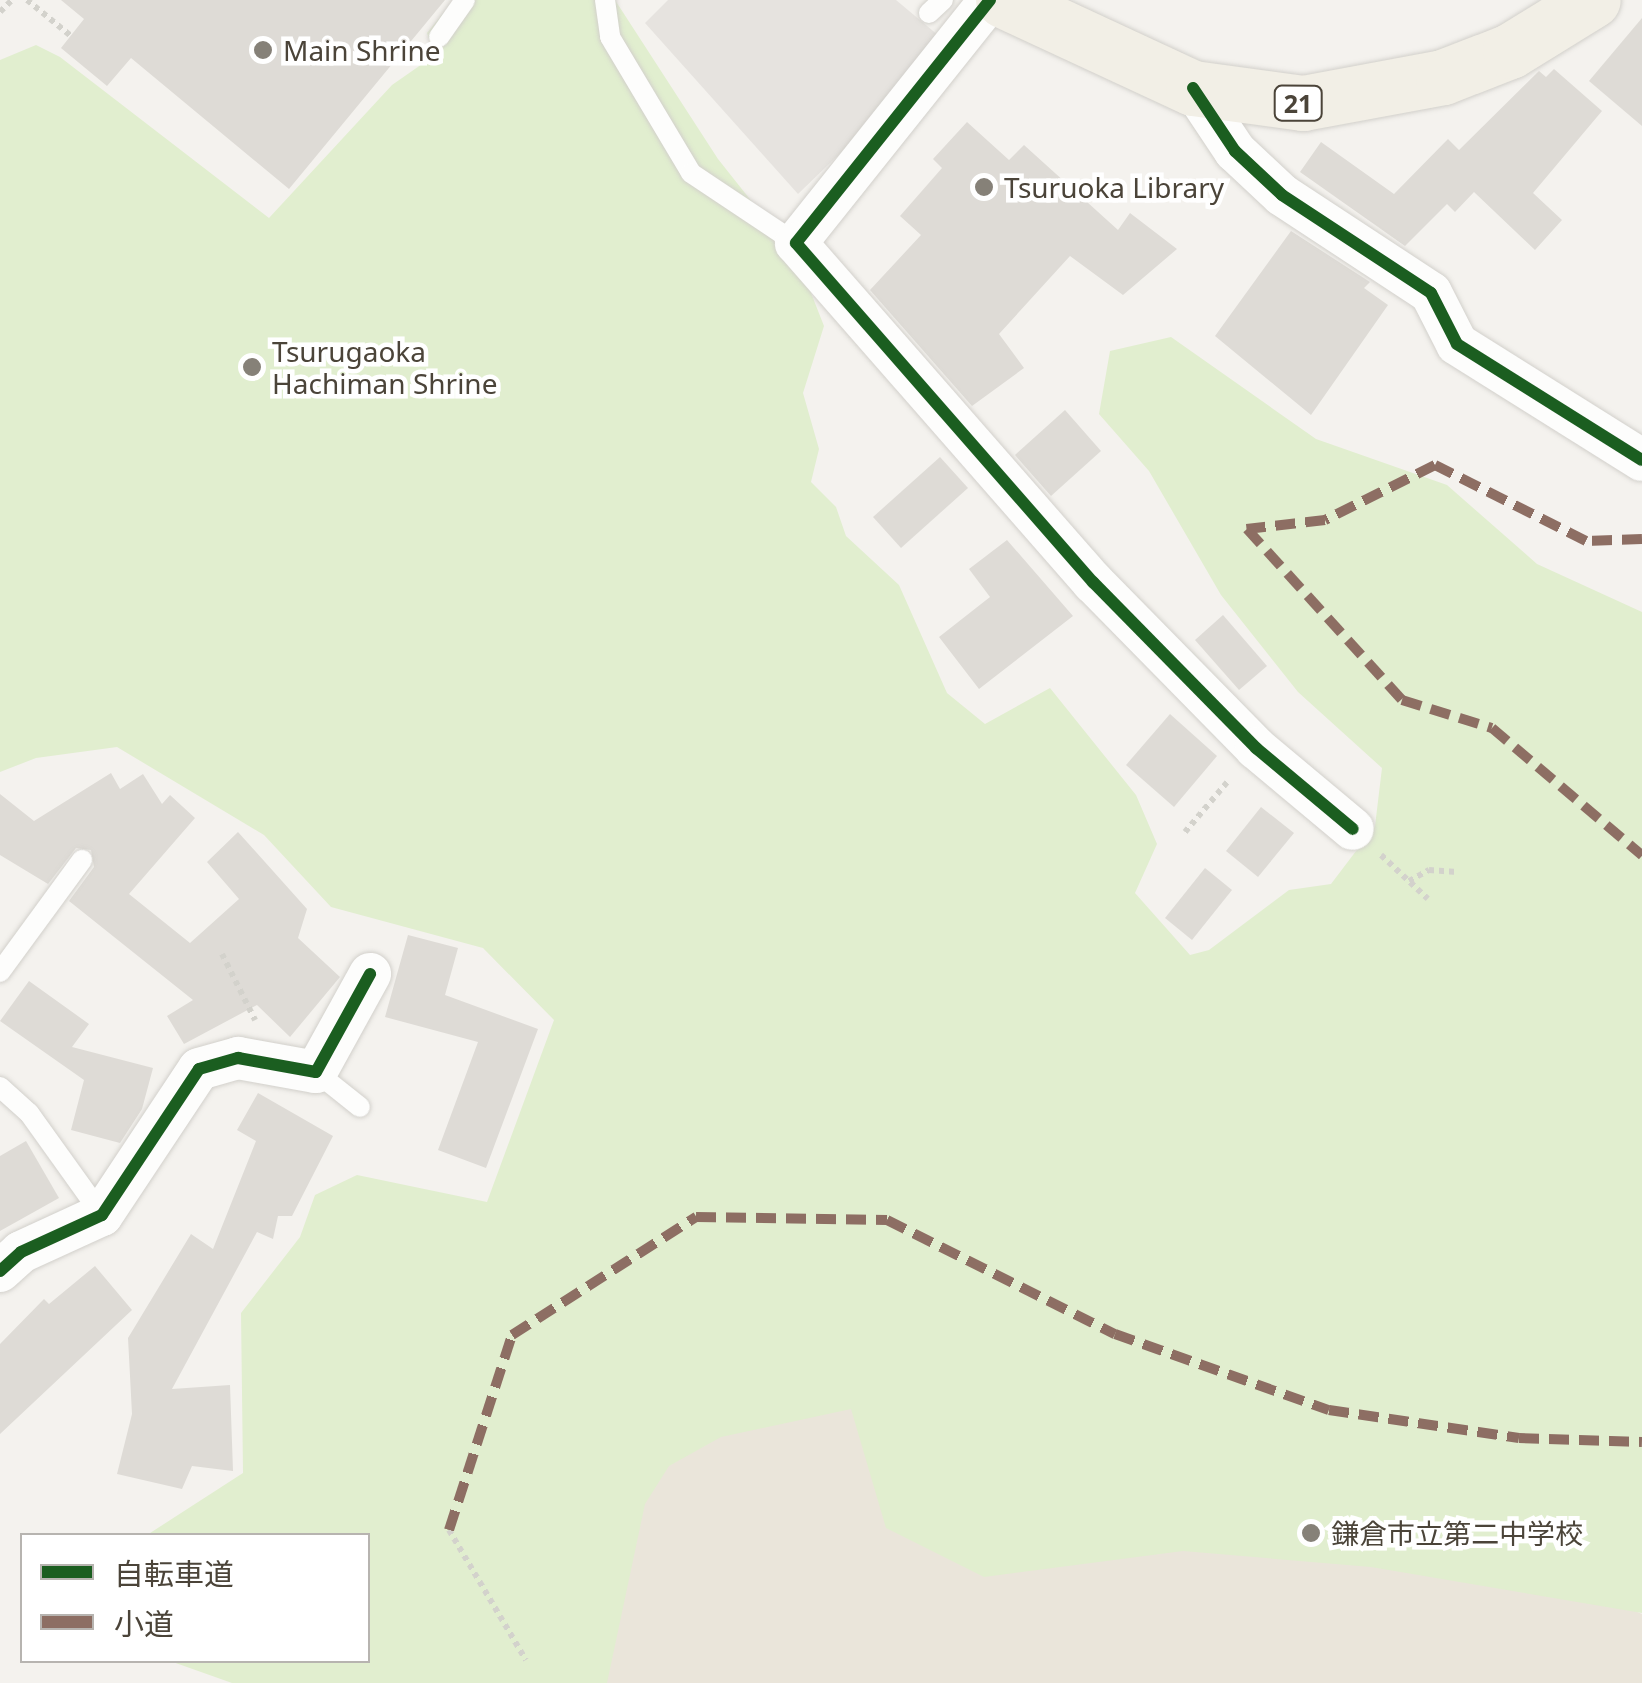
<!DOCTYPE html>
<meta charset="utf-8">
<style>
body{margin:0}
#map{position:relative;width:1642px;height:1683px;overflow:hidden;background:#f4f2ee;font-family:"Noto Sans","Noto Sans JP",sans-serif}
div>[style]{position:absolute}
.education>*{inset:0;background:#eae5da}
.green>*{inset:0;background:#e1eecf}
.parking>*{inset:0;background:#e6e3df}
.building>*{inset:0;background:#dedbd6}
.path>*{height:6px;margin-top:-3px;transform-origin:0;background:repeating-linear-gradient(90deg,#d3d2cc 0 5px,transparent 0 10px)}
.roads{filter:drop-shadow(0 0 2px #d2d0cb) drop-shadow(0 0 2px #d2d0cb)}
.service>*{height:20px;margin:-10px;padding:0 10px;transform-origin:10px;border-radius:10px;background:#fdfdfc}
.minor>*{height:42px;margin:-21px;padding:0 21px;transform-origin:21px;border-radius:21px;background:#fdfdfc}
.primary>*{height:55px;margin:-27.5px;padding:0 27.5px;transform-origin:27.5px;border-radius:27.5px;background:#f2efe6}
.quiet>*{height:10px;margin-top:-5px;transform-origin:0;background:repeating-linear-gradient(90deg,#8d6e63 0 20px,transparent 0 30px)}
.cycleway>*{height:12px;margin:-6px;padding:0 6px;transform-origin:6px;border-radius:6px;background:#1b5e20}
.dots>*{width:28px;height:28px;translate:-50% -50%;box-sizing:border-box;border:5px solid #fff;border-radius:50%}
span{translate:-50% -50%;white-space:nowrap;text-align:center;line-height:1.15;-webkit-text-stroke:9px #fff;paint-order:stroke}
.shield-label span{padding:2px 8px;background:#fff;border:2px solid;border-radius:8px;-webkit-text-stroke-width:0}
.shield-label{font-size:25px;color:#4b4439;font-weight:700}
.poi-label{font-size:28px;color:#4b4439}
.left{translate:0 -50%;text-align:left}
.legend{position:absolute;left:20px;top:1533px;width:350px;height:130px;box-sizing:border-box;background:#fff;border:2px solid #b7b4b0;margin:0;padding:12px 18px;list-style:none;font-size:30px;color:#4b4439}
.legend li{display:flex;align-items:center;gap:20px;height:50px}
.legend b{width:50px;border:2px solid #b7b4b0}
</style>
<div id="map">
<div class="education">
<div style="clip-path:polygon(872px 1377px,1102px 1529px,1552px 1575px,1642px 1614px,1642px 1683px,566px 1683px,621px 1422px)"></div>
</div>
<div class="green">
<div style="clip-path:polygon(454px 0,615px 0,718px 159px,798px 260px,824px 326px,803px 393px,819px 449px,811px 482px,836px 507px,846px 536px,899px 585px,947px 693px,985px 724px,1050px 688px,1136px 795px,1157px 844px,1135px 893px,1190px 955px,1209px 950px,1289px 890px,1331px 884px,1375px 826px,1382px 768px,1298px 692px,1221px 595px,1149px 471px,1099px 414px,1110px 351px,1171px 337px,1316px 439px,1447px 485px,1537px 564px,1642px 612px,1642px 1613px,1371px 1567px,1183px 1551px,984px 1577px,886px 1528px,851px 1409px,721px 1437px,669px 1466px,645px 1504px,607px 1683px,232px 1683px,170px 1661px,368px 1660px,368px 1536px,147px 1535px,243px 1473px,241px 1313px,300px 1237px,315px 1195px,357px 1175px,487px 1202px,554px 1020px,483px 948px,331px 907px,264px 835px,117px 747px,36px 758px,0 772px,0 60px,36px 45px,60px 57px,269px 218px,392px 85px,435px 55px,427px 33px)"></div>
</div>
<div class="parking">
<div style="clip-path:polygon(668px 0,896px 0,951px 46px,798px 194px,645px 23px)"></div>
</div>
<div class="building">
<div style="clip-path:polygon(61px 0,445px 0,289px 189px,131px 58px,107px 86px,61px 48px,84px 19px)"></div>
<div style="clip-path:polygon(1642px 18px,1642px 126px,1589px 81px)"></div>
<div style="clip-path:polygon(1554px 69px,1602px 111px,1533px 193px,1562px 220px,1535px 250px,1474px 192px,1455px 212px,1447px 204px,1405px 246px,1300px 172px,1321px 142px,1394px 194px,1448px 139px,1459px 150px,1539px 71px,1546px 77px)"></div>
<div style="clip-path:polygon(967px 122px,1009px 160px,1024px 145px,1118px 230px,1130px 213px,1177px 249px,1123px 295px,1070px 256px,999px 334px,1024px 368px,972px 406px,870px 290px,921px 235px,900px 216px,942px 168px,933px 159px)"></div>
<div style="clip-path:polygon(1291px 231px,1370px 282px,1364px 288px,1388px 305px,1311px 415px,1215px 336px)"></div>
<div style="clip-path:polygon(1065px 410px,1101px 451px,1051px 496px,1015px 455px)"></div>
<div style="clip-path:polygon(940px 457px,968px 488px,901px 548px,873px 517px)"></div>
<div style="clip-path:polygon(1007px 540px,1073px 616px,979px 689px,939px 637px,990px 597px,969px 569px)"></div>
<div style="clip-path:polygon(1223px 615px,1267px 666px,1239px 690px,1195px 640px)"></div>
<div style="clip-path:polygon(1170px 714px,1217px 756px,1174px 807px,1126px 765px)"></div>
<div style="clip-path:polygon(111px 773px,120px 789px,143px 774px,162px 804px,170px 795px,195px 818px,129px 894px,190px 943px,239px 899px,207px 862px,238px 832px,307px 909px,298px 938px,340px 977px,290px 1037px,257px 1005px,184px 1044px,167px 1016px,193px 1000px,69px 901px,94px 867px,91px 850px,76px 848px,48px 884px,0 855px,0 794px,34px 821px)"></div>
<div style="clip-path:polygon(1261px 807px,1294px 833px,1258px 877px,1226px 851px)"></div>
<div style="clip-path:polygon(1205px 868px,1232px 890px,1192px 940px,1165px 918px)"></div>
<div style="clip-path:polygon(408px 935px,458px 948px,445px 995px,538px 1029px,486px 1168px,438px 1150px,478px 1042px,385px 1017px)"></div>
<div style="clip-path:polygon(29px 981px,89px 1024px,72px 1047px,153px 1068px,142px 1109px,120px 1143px,71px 1130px,84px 1080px,0 1021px)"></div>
<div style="clip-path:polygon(258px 1093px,333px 1136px,292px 1216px,278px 1216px,273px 1239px,257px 1232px,172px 1389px,230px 1385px,233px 1471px,192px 1466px,182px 1489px,117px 1474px,132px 1414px,128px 1338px,191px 1234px,213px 1249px,256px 1141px,237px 1130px)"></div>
<div style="clip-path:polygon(26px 1141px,59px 1198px,0 1231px,0 1156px)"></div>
<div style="clip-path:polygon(95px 1266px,132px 1310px,0 1434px,0 1344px,44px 1299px,49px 1304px)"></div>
</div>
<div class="path">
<div style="left:27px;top:0;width:57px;rotate:39.3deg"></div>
<div style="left:0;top:12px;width:17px;rotate:-45deg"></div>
<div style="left:1185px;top:832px;width:68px;rotate:-49.8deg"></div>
<div style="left:1381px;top:855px;width:64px;rotate:43.1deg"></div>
<div style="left:1409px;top:881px;width:23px;rotate:-29deg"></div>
<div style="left:1429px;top:870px;width:28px;rotate:4deg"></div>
<div style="left:222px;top:954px;width:74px;rotate:63.4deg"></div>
<div style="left:449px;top:1530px;width:151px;rotate:59.4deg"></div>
</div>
<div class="roads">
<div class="service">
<div style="left:605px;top:0;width:37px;rotate:82deg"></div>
<div style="left:610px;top:37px;width:158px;rotate:59.2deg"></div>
<div style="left:691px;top:173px;width:126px;rotate:33.7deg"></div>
<div style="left:929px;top:13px;width:19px;rotate:-43deg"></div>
<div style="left:439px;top:37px;width:45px;rotate:-54.9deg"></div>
<div style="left:0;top:972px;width:139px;rotate:-53.8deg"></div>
<div style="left:316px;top:1072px;width:56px;rotate:38.5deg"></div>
<div style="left:0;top:1087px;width:39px;rotate:42deg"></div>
<div style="left:29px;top:1113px;width:125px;rotate:54.4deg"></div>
</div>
<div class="minor">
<div style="left:990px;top:0;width:311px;rotate:128.6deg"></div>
<div style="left:796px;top:243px;width:451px;rotate:48.8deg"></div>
<div style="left:1093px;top:582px;width:233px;rotate:45.5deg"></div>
<div style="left:1256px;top:748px;width:126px;rotate:39.9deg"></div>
<div style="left:1193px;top:88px;width:76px;rotate:56.3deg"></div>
<div style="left:1235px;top:151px;width:64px;rotate:43.1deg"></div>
<div style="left:1282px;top:195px;width:178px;rotate:33.3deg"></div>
<div style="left:1431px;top:293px;width:57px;rotate:63deg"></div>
<div style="left:1457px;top:344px;width:218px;rotate:32.1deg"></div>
<div style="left:0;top:1271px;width:28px;rotate:-42deg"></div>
<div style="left:21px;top:1252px;width:89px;rotate:-24.6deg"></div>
<div style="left:102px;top:1215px;width:175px;rotate:-56.4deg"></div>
<div style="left:199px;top:1069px;width:41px;rotate:-15.8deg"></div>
<div style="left:238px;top:1058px;width:79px;rotate:10.2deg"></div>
<div style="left:316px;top:1072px;width:112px;rotate:-61.1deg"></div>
</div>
<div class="primary">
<div style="left:1003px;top:0;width:209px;rotate:24.9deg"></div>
<div style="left:1193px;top:88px;width:111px;rotate:7.8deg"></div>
<div style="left:1303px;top:103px;width:142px;rotate:-10.5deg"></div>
<div style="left:1443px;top:77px;width:72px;rotate:-21.2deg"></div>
<div style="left:1510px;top:51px;width:97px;rotate:-31.6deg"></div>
</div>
</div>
<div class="quiet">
<div style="left:1642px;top:539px;width:56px;rotate:178deg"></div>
<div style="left:1586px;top:541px;width:169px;rotate:-153.3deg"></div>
<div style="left:1435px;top:465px;width:123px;rotate:153.4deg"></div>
<div style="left:1325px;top:520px;width:79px;rotate:173.4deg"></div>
<div style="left:1247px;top:529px;width:231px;rotate:47.8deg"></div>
<div style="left:1402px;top:700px;width:94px;rotate:17.3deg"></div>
<div style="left:1492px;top:728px;width:197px;rotate:40.3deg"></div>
<div style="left:449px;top:1530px;width:205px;rotate:-72.1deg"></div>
<div style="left:512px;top:1335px;width:219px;rotate:-32.7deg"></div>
<div style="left:696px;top:1217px;width:191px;rotate:0.9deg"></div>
<div style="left:887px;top:1220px;width:255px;rotate:26.6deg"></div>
<div style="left:1115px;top:1334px;width:227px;rotate:19.6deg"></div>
<div style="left:1329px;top:1410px;width:192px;rotate:8.4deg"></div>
<div style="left:1519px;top:1438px;width:123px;rotate:1.9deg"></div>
</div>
<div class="cycleway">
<div style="left:990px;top:0;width:311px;rotate:128.6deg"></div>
<div style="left:796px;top:243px;width:451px;rotate:48.8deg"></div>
<div style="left:1093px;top:582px;width:233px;rotate:45.5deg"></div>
<div style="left:1256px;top:748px;width:126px;rotate:39.9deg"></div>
<div style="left:1193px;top:88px;width:76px;rotate:56.3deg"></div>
<div style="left:1235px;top:151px;width:64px;rotate:43.1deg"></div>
<div style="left:1282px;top:195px;width:178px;rotate:33.3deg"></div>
<div style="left:1431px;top:293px;width:57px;rotate:63deg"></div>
<div style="left:1457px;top:344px;width:218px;rotate:32.1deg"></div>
<div style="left:0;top:1271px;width:28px;rotate:-42deg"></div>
<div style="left:21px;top:1252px;width:89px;rotate:-24.6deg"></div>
<div style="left:102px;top:1215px;width:175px;rotate:-56.4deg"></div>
<div style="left:199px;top:1069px;width:41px;rotate:-15.8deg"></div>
<div style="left:238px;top:1058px;width:79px;rotate:10.2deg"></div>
<div style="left:316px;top:1072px;width:112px;rotate:-61.1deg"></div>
</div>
<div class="dots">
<div style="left:263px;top:50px;background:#868178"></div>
<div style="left:984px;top:187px;background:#868178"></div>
<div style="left:252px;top:367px;background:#868178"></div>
<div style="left:1311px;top:1533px;background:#868178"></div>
</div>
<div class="shield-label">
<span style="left:1298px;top:103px">21</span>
</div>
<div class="poi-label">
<span class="left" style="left:283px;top:50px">Main Shrine</span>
<span class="left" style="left:1004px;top:187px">Tsuruoka Library</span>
<span class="left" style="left:272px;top:367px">Tsurugaoka<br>Hachiman Shrine</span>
<span class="left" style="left:1331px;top:1533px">鎌倉市立第二中学校</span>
</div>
<ul class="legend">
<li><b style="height:12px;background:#1b5e20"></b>自転車道</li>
<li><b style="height:12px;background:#8d6e63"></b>小道</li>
</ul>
</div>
